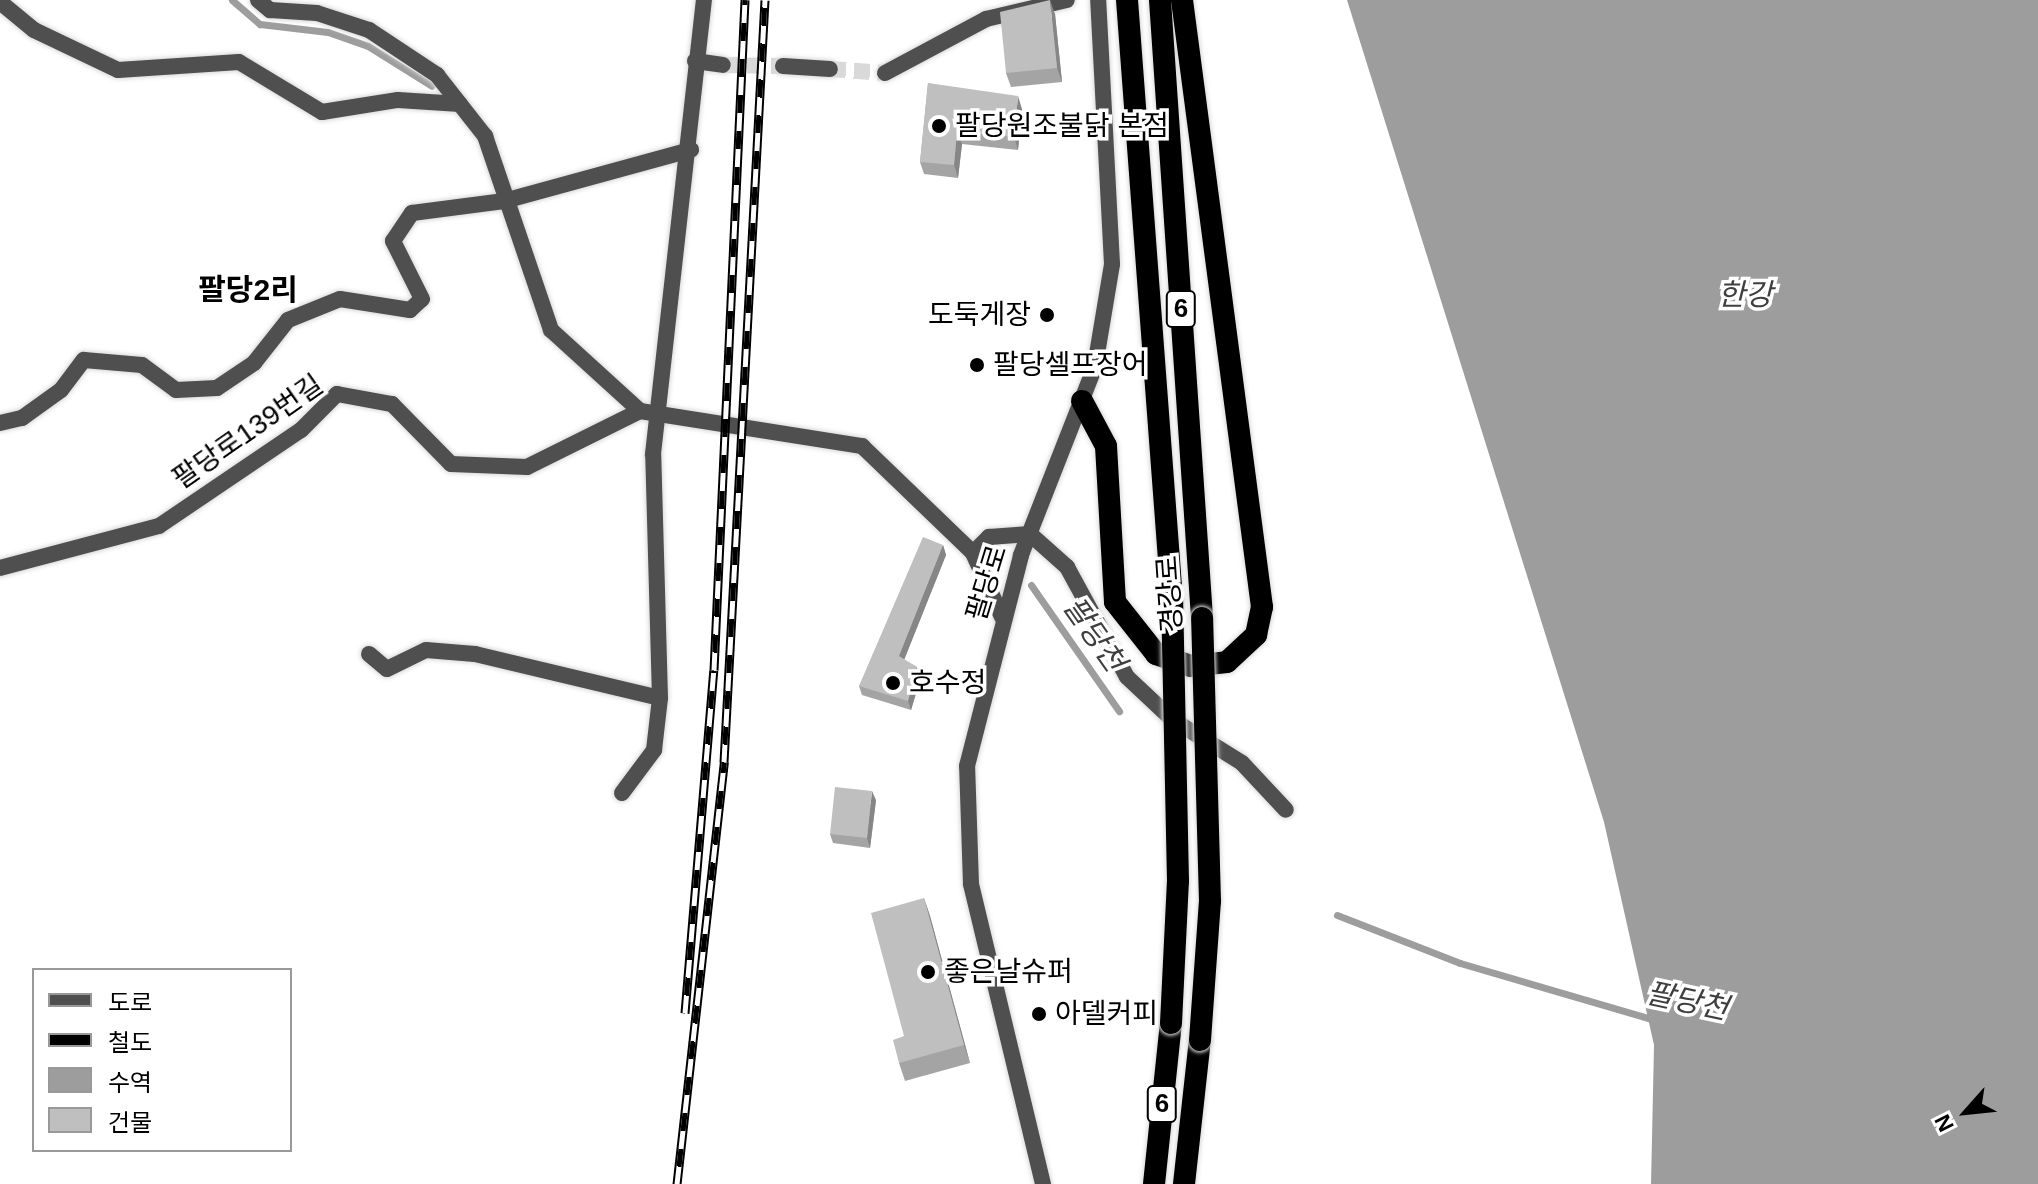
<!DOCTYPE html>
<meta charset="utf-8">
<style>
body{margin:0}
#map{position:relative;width:2038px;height:1184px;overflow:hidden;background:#fff;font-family:Arial,"Noto Sans KR",sans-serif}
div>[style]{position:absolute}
.water>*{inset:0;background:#9d9d9d}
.stream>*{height:7px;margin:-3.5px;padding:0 3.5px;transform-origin:3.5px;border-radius:3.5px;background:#9d9d9d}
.minor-tunnel>*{height:16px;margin-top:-8px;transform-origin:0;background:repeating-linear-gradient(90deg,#d9d9d9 0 16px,transparent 0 24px)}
.roads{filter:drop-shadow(0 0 2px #dbdbdb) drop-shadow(0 0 2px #dbdbdb)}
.minor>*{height:16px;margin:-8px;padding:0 8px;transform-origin:8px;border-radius:8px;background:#4f4f4f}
.tertiary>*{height:16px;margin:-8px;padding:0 8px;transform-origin:8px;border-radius:8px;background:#4f4f4f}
.trunk>*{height:22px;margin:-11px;padding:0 11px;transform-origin:11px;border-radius:11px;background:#000}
.rail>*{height:9px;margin-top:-4.5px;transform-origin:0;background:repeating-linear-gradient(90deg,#fff 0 18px,#000 0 36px);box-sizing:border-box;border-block:2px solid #000}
.bridges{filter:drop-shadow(0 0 2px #dbdbdb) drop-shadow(0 0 2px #dbdbdb)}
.trunk-bridge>*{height:22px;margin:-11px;padding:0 11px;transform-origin:11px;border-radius:11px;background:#000}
.wall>*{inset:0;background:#a4a4a4}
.shaded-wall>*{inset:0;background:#868686}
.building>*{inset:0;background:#bfbfbf}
.dots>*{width:22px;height:22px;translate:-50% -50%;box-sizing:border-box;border:4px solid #fff;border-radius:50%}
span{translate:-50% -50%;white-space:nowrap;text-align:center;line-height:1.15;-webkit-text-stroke:7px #fff;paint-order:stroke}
.shield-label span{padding:2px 6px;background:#fff;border:2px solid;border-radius:6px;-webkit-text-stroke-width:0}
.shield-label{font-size:26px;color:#000;font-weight:700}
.poi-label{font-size:28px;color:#000}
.left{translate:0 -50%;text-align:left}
.right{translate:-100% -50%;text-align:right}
.street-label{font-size:28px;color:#000}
.neighbourhood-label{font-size:30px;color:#000;font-weight:700}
.water-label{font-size:30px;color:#3e3e3e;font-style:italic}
.legend{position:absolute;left:32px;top:968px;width:260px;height:184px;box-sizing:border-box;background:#fff;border:2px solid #999;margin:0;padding:10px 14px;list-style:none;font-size:24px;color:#000}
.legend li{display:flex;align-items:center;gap:16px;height:40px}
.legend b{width:40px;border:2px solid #999}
.north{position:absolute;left:1926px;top:1072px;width:80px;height:80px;-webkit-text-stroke:6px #fff;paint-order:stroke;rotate:243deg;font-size:22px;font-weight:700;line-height:32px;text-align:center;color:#000}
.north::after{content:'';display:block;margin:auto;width:28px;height:36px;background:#000;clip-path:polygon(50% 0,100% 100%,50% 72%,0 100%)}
</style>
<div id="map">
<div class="water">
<div style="clip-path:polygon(1347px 0,2038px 0,2038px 1184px,1651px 1184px,1654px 1045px,1604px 822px)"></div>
</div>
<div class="stream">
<div style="left:232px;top:0;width:37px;rotate:41deg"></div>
<div style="left:260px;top:24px;width:68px;rotate:6.7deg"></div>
<div style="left:328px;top:32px;width:42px;rotate:19.3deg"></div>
<div style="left:368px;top:46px;width:75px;rotate:32deg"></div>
<div style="left:1031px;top:585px;width:154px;rotate:55.1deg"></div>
<div style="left:1337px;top:915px;width:132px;rotate:21.3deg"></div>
<div style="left:1460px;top:963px;width:206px;rotate:16.3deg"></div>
</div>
<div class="minor-tunnel">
<div style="left:723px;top:65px;width:60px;rotate:1deg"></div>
<div style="left:830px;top:69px;width:55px;rotate:4.2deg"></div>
</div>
<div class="roads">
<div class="minor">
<div style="left:258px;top:0;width:16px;rotate:40deg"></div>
<div style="left:270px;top:10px;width:47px;rotate:3.7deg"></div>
<div style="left:317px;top:13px;width:55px;rotate:18.1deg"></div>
<div style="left:369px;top:30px;width:82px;rotate:33.5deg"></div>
<div style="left:437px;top:75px;width:78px;rotate:51.8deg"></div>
<div style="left:485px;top:136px;width:205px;rotate:71.2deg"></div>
<div style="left:551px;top:330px;width:120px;rotate:42.3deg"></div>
<div style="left:640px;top:411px;width:225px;rotate:9deg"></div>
<div style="left:862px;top:446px;width:154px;rotate:43.9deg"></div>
<div style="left:0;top:2px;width:44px;rotate:39.5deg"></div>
<div style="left:34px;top:30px;width:93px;rotate:25.5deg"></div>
<div style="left:118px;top:70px;width:121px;rotate:-3.8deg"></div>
<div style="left:239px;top:62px;width:97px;rotate:31.1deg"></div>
<div style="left:322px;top:112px;width:77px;rotate:-9deg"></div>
<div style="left:398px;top:100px;width:62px;rotate:3.7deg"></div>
<div style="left:695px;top:61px;width:28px;rotate:8deg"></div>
<div style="left:783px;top:66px;width:47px;rotate:3.7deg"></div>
<div style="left:885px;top:73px;width:115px;rotate:-28.1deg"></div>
<div style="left:986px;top:19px;width:83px;rotate:-13.2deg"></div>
<div style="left:0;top:423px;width:23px;rotate:-13deg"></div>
<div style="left:22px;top:418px;width:48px;rotate:-35.7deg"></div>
<div style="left:61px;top:390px;width:38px;rotate:-53deg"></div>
<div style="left:84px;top:360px;width:58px;rotate:4.9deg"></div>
<div style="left:142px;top:365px;width:42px;rotate:36.3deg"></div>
<div style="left:176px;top:390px;width:41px;rotate:-2.8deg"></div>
<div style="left:217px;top:388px;width:45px;rotate:-34deg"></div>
<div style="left:254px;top:363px;width:55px;rotate:-51.7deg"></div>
<div style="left:288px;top:320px;width:56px;rotate:-22deg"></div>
<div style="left:340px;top:299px;width:71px;rotate:8.9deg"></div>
<div style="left:410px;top:310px;width:16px;rotate:-43deg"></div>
<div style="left:422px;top:299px;width:65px;rotate:-116.6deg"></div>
<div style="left:393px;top:241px;width:34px;rotate:-56deg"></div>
<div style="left:412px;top:213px;width:93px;rotate:-7.4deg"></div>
<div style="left:504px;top:201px;width:194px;rotate:-15.3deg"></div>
<div style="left:0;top:568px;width:164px;rotate:-14.8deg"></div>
<div style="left:159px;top:526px;width:171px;rotate:-34.1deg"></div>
<div style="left:301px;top:430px;width:51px;rotate:-45deg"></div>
<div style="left:337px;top:394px;width:56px;rotate:10.3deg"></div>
<div style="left:392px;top:404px;width:84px;rotate:45.5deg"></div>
<div style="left:451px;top:464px;width:76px;rotate:2.3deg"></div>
<div style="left:527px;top:467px;width:126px;rotate:-26.4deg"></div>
<div style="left:1002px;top:617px;width:70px;rotate:-114.4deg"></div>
<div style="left:973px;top:553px;width:23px;rotate:-45deg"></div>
<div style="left:989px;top:537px;width:41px;rotate:-4.2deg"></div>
<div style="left:1030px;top:534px;width:50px;rotate:41.7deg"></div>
<div style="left:1067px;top:567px;width:125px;rotate:61.4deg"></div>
<div style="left:1127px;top:677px;width:63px;rotate:43.1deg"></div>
<div style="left:1173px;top:720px;width:81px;rotate:31.9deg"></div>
<div style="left:1242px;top:763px;width:64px;rotate:46.9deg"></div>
<div style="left:369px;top:654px;width:23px;rotate:40deg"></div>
<div style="left:387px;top:669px;width:43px;rotate:-26deg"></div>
<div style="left:426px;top:650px;width:49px;rotate:4.7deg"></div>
<div style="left:475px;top:654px;width:190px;rotate:13.4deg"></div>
<div style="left:622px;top:793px;width:54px;rotate:-53.3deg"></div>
<div style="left:654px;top:750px;width:52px;rotate:-83.4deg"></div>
<div style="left:660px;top:698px;width:244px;rotate:-91.6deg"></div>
<div style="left:653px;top:454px;width:457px;rotate:-83.6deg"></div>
</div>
<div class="tertiary">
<div style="left:1043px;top:1184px;width:309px;rotate:-103.5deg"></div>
<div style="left:971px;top:884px;width:118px;rotate:-91.9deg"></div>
<div style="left:967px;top:766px;width:218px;rotate:-75.6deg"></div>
<div style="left:1021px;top:555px;width:203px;rotate:-68.6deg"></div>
<div style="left:1095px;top:366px;width:103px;rotate:-80.5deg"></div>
<div style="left:1112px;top:264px;width:264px;rotate:-93deg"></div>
</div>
<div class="trunk">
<div style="left:1127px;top:0;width:602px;rotate:85.71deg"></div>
<div style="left:1160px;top:0;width:619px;rotate:86.11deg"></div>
<div style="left:1082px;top:401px;width:51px;rotate:61.9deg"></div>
<div style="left:1106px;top:446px;width:156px;rotate:86.7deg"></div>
<div style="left:1115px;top:602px;width:66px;rotate:51.7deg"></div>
<div style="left:1156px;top:654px;width:36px;rotate:19deg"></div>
<div style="left:1190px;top:666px;width:37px;rotate:-6deg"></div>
<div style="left:1227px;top:662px;width:40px;rotate:-43deg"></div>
<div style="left:1256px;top:635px;width:29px;rotate:-78deg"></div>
<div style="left:1262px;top:607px;width:612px;rotate:-97.51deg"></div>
<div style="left:1154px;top:1184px;width:162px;rotate:-84deg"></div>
<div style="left:1184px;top:1184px;width:145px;rotate:-83.7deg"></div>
</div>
</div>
<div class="rail">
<div style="left:685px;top:1013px;width:344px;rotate:-85.2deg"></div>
<div style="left:714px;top:670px;width:671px;rotate:-87.35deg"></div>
<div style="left:677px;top:1184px;width:425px;rotate:-83.6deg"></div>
<div style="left:724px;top:762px;width:763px;rotate:-86.92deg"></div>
</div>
<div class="bridges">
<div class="trunk-bridge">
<div style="left:1171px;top:1023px;width:142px;rotate:-87.2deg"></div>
<div style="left:1178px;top:881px;width:281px;rotate:-91.2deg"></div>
<div style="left:1200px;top:1040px;width:139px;rotate:-85.9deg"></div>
<div style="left:1210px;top:901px;width:283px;rotate:-91.6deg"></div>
</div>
</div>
<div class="wall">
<div style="clip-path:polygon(1055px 14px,1062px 82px,1011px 87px,1006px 73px)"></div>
<div style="clip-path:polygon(928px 83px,1022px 109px,1018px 150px,962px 144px,958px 178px,924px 174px,920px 162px)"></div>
<div style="clip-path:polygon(943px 545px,946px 555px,904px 660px,917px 667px,921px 677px,911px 710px,862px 695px,859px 686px)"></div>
<div style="clip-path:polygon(876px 800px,870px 848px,833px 843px,830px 834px)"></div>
<div style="clip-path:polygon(924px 898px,930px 916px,970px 1063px,905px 1081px,899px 1063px,904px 1036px)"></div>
</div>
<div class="shaded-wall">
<div style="clip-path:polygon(1050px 0,1055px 14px,1062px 82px,1057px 68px)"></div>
<div style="clip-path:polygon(1018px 96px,1022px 109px,1018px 150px,1014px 137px)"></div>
<div style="clip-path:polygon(957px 132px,962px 144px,958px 178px,954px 165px)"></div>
<div style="clip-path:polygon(943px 545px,946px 555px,902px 665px,899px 656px)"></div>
<div style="clip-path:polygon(917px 667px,921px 677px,911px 710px,908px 701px)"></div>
<div style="clip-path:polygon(872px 791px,876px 800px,870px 848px,867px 838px)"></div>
<div style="clip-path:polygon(924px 898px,930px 916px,970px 1063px,964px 1045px)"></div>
</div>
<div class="building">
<div style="clip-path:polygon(1050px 0,1057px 68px,1006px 73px,1000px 12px)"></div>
<div style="clip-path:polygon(928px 83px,1018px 96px,1014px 137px,957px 132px,954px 165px,920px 162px)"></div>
<div style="clip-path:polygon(923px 537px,943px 545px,899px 656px,917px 667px,908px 701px,859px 686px)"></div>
<div style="clip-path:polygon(835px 787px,872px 791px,867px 838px,830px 834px)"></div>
<div style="clip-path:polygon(924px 898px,964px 1045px,899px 1063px,893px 1040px,904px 1036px,871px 913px)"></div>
</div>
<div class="dots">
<div style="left:939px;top:126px;background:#000"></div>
<div style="left:1047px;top:315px;background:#000"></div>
<div style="left:977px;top:365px;background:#000"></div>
<div style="left:893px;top:683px;background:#000"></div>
<div style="left:928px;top:972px;background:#000"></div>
<div style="left:1039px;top:1014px;background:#000"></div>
</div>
<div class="shield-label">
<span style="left:1181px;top:309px">6</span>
<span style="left:1162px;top:1104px">6</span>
</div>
<div class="poi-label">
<span class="left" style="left:955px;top:126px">팔당원조불닭 본점</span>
<span class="right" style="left:1031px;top:315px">도둑게장</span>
<span class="left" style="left:993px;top:365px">팔당셀프장어</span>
<span class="left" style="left:909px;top:683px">호수정</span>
<span class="left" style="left:944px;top:972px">좋은날슈퍼</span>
<span class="left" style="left:1055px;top:1014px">아델커피</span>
</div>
<div class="street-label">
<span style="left:248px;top:432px;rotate:-35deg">팔당로139번길</span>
<span style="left:987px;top:583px;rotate:-73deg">팔당로</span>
<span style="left:1170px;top:594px;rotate:-94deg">경강로</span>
</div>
<div class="neighbourhood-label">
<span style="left:248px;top:290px">팔당2리</span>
</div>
<div class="water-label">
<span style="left:1745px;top:295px">한강</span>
<span style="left:1094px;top:634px;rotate:55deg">팔당천</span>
<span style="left:1687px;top:1001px;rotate:12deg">팔당천</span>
</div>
<ul class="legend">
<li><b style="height:10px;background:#4f4f4f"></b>도로</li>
<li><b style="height:10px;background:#000"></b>철도</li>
<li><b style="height:22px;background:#9d9d9d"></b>수역</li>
<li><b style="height:22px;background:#bfbfbf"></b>건물</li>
</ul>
<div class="north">N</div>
</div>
